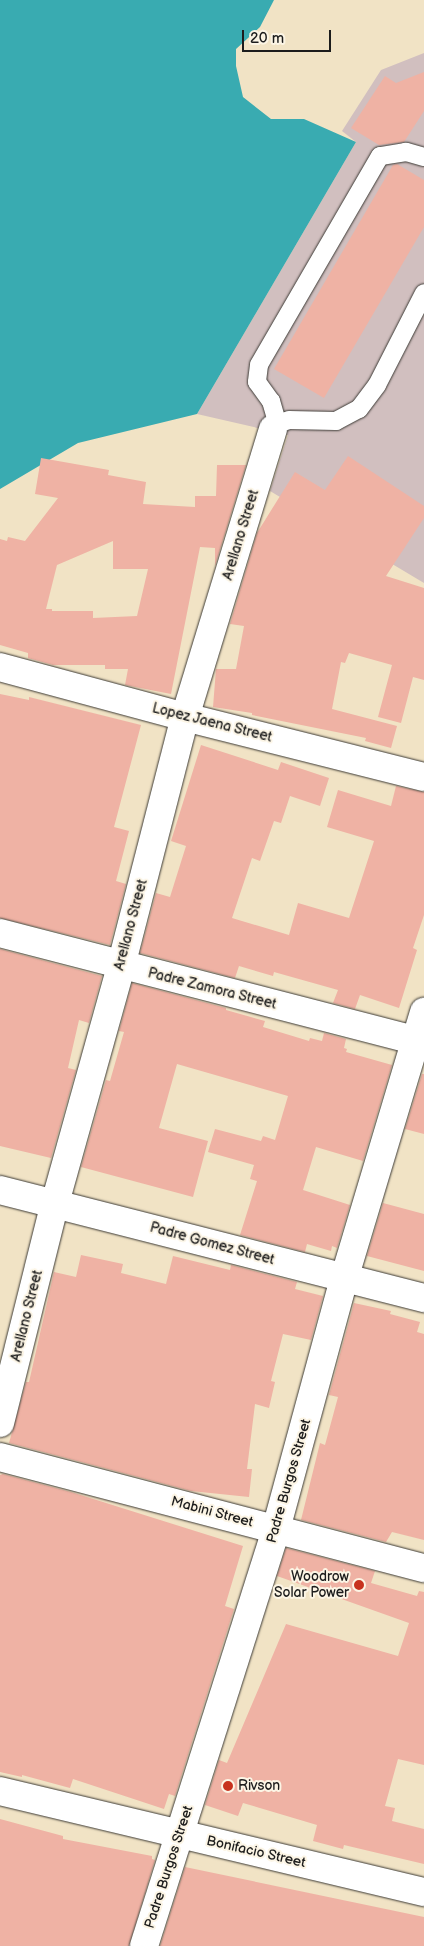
<!DOCTYPE html>
<style>
body{margin:0}
#map{position:relative;width:424px;height:1946px;overflow:hidden;background:#f1e3c5;font-family:"Balsamiq Sans",sans-serif}
div>[style]{position:absolute}
.industrial>*{inset:0;background:#d1bfbf}
.water>*{inset:0;background:#39abb1}
.building>*{inset:0;background:#efb2a4}
.roads{filter:drop-shadow(0 0 1px #3c3a35) drop-shadow(0 0 1px #3c3a35)}
.service>*{height:18px;margin:-9px;padding:0 9px;transform-origin:9px;border-radius:9px;background:#fff}
.minor>*{height:28px;margin:-14px;padding:0 14px;transform-origin:14px;border-radius:14px;background:#fff}
.dots>*{width:14px;height:14px;translate:-50% -50%;box-sizing:border-box;border:2px solid #fcf5e5;border-radius:50%}
span{translate:-50% -50%;white-space:nowrap;text-align:center;line-height:1.15;-webkit-text-stroke:4px #fcf5e5;paint-order:stroke}
.street-label{font-size:14px;color:#1c1c1c}
.poi-label{font-size:14px;color:#1c1c1c}
.right{translate:-100% -50%;text-align:right}
.left{translate:0 -50%;text-align:left}
.scale{position:absolute;left:242px;top:30px;width:89px;height:22px;box-sizing:border-box;border:2px solid #1c1c1c;border-top:0;padding-left:6px;font-size:15px;line-height:18px;white-space:nowrap;color:#1c1c1c;-webkit-text-stroke:4px #fcf5e5;paint-order:stroke}
</style>
<div id="map">
<div class="industrial">
<div style="clip-path:polygon(424px 53px,424px 583px,270px 491px,288px 435px,197px 414px,356px 142px,342px 131px,381px 70px)"></div>
</div>
<div class="water">
<div style="clip-path:polygon(0 0,274px 0,260px 27px,236px 49px,236px 66px,243px 97px,271px 119px,304px 119px,356px 142px,197px 414px,78px 443px,0 489px)"></div>
</div>
<div class="building">
<div style="clip-path:polygon(424px 72px,424px 111px,404px 142px,379px 145px,351px 128px,385px 76px,396px 83px)"></div>
<div style="clip-path:polygon(397px 164px,424px 180px,424px 227px,324px 398px,274px 369px,393px 165px)"></div>
<div style="clip-path:polygon(348px 456px,424px 506px,424px 518px,386px 576px,424px 588px,424px 680px,413px 677px,401px 723px,378px 717px,392px 665px,349px 653px,345px 663px,341px 662px,332px 709px,397px 726px,391px 748px,365px 741px,366px 738px,252px 715px,252px 713px,213px 707px,216px 669px,236px 669px,244px 626px,230px 624px,257px 533px,295px 472px,325px 490px)"></div>
<div style="clip-path:polygon(evenodd,41px 458px,109px 470px,108px 475px,146px 482px,143px 504px,195px 507px,195px 496px,216px 496px,217px 465px,246px 465px,215px 566px,215px 548px,200px 547px,171px 694px,125px 685px,128px 669px,105px 669px,105px 665px,53px 665px,28px 658px,28px 653px,0 645px,0 539px,7px 541px,8px 537px,25px 541px,58px 498px,35px 494px,41px 458px,113px 541px,113px 569px,148px 569px,137px 616px,93px 618px,93px 611px,52px 611px,52px 609px,46px 609px,57px 565px,113px 541px)"></div>
<div style="clip-path:polygon(0 694px,29px 700px,29px 697px,141px 725px,114px 827px,129px 831px,116px 881px,126px 884px,110px 945px,0 918px)"></div>
<div style="clip-path:polygon(201px 745px,278px 770px,281px 762px,329px 778px,320px 806px,290px 796px,281px 823px,274px 821px,260px 861px,252px 858px,232px 918px,289px 935px,298px 903px,349px 918px,374px 841px,327px 827px,338px 790px,391px 806px,396px 786px,424px 792px,424px 915px,413px 948px,417px 950px,399px 1008px,360px 995px,355px 1009px,333px 1003px,338px 990px,274px 972px,273px 976px,239px 966px,235px 978px,140px 953px,156px 893px,170px 897px,186px 846px,171px 841px)"></div>
<div style="clip-path:polygon(0 949px,102px 976px,89px 1023px,79px 1020px,68px 1068px,76px 1070px,51px 1158px,0 1146px)"></div>
<div style="clip-path:polygon(132px 983px,226px 1008px,226px 1010px,265px 1021px,263px 1027px,309px 1041px,310px 1038px,322px 1041px,324px 1033px,346px 1039px,344px 1048px,347px 1049px,346px 1052px,392px 1065px,363px 1161px,316px 1147px,303px 1190px,350px 1205px,337px 1248px,332px 1246px,331px 1251px,307px 1244px,305px 1252px,240px 1235px,257px 1181px,250px 1179px,254px 1165px,208px 1152px,215px 1129px,261px 1141px,263px 1136px,275px 1140px,288px 1096px,177px 1064px,159px 1128px,208px 1141px,193px 1197px,81px 1167px,106px 1080px,110px 1081px,124px 1032px,119px 1031px)"></div>
<div style="clip-path:polygon(422px 1074px,424px 1074px,424px 1134px,405px 1129px)"></div>
<div style="clip-path:polygon(383px 1203px,424px 1214px,424px 1271px,367px 1256px)"></div>
<div style="clip-path:polygon(81px 1255px,123px 1264px,121px 1273px,166px 1284px,173px 1256px,230px 1270px,231px 1265px,297px 1282px,295px 1289px,323px 1296px,311px 1340px,283px 1334px,271px 1381px,275px 1382px,269px 1408px,255px 1404px,247px 1469px,252px 1469px,249px 1497px,191px 1491px,9px 1443px,26px 1382px,29px 1382px,54px 1272px,76px 1277px)"></div>
<div style="clip-path:polygon(354px 1303px,391px 1311px,390px 1314px,420px 1322px,417px 1332px,424px 1334px,424px 1540px,392px 1532px,386px 1542px,301px 1520px,320px 1443px,325px 1445px,338px 1397px,329px 1395px)"></div>
<div style="clip-path:polygon(3px 1474px,71px 1492px,243px 1546px,225px 1606px,234px 1609px,175px 1796px,169px 1794px,164px 1809px,73px 1779px,70px 1788px,22px 1775px,22px 1777px,0 1772px,0 1475px)"></div>
<div style="clip-path:polygon(286px 1548px,375px 1571px,371px 1583px,417px 1596px,419px 1591px,424px 1592px,424px 1765px,398px 1759px,385px 1806px,395px 1808px,392px 1821px,424px 1829px,424px 1864px,344px 1845px,343px 1849px,313px 1841px,317px 1825px,243px 1803px,238px 1816px,205px 1805px,219px 1760px,227px 1763px,286px 1624px,398px 1656px,409px 1623px,277px 1576px)"></div>
<div style="clip-path:polygon(0 1819px,63px 1836px,63px 1839px,152px 1856px,152px 1859px,155px 1860px,129px 1946px,0 1946px)"></div>
<div style="clip-path:polygon(185px 1867px,424px 1917px,424px 1946px,160px 1946px)"></div>
</div>
<div class="roads">
<div class="service">
<div style="left:424px;top:157px;width:19px;rotate:-164deg"></div>
<div style="left:406px;top:152px;width:26px;rotate:171deg"></div>
<div style="left:380px;top:156px;width:241px;rotate:120.1deg"></div>
<div style="left:259px;top:365px;width:17px;rotate:97deg"></div>
<div style="left:257px;top:382px;width:24px;rotate:54deg"></div>
<div style="left:271px;top:401px;width:18px;rotate:74deg"></div>
<div style="left:276px;top:418px;width:11px;rotate:105deg"></div>
<div style="left:273px;top:429px;width:9px;rotate:-41deg"></div>
<div style="left:280px;top:423px;width:9px;rotate:-18deg"></div>
<div style="left:289px;top:420px;width:47px;rotate:1.2deg"></div>
<div style="left:336px;top:421px;width:26px;rotate:-28deg"></div>
<div style="left:359px;top:409px;width:30px;rotate:-53deg"></div>
<div style="left:377px;top:385px;width:103px;rotate:-62.9deg"></div>
</div>
<div class="minor">
<div style="left:0;top:667px;width:192px;rotate:15.1deg"></div>
<div style="left:185px;top:717px;width:246px;rotate:14.1deg"></div>
<div style="left:0;top:933px;width:438px;rotate:14.5deg"></div>
<div style="left:0;top:1190px;width:438px;rotate:14.3deg"></div>
<div style="left:0;top:1423px;width:227px;rotate:-76deg"></div>
<div style="left:55px;top:1203px;width:246px;rotate:-74.4deg"></div>
<div style="left:121px;top:966px;width:257px;rotate:-75.6deg"></div>
<div style="left:185px;top:717px;width:301px;rotate:-73deg"></div>
<div style="left:0;top:1457px;width:438px;rotate:14.7deg"></div>
<div style="left:0;top:1791px;width:436px;rotate:13.4deg"></div>
<div style="left:144px;top:1946px;width:437px;rotate:-72.4deg"></div>
<div style="left:276px;top:1529px;width:259px;rotate:-74.8deg"></div>
<div style="left:344px;top:1279px;width:279px;rotate:-73.3deg"></div>
</div>
</div>
<div class="dots">
<div style="left:359px;top:1585px;background:#c8321e"></div>
<div style="left:228px;top:1786px;background:#c8321e"></div>
</div>
<div class="street-label">
<span style="left:241px;top:535px;rotate:-73deg">Arellano Street</span>
<span style="left:212px;top:723px;rotate:14deg">Lopez Jaena Street</span>
<span style="left:131px;top:925px;rotate:-75deg">Arellano Street</span>
<span style="left:212px;top:989px;rotate:14deg">Padre Zamora Street</span>
<span style="left:212px;top:1244px;rotate:15deg">Padre Gomez Street</span>
<span style="left:27px;top:1316px;rotate:-76deg">Arellano Street</span>
<span style="left:289px;top:1481px;rotate:-74deg">Padre Burgos Street</span>
<span style="left:212px;top:1512px;rotate:15deg">Mabini Street</span>
<span style="left:256px;top:1852px;rotate:13deg">Bonifacio Street</span>
<span style="left:169px;top:1867px;rotate:-72deg">Padre Burgos Street</span>
</div>
<div class="poi-label">
<span class="right" style="left:349px;top:1585px">Woodrow<br>Solar Power</span>
<span class="left" style="left:238px;top:1786px">Rivson</span>
</div>
<div class="scale">20 m</div>
</div>
